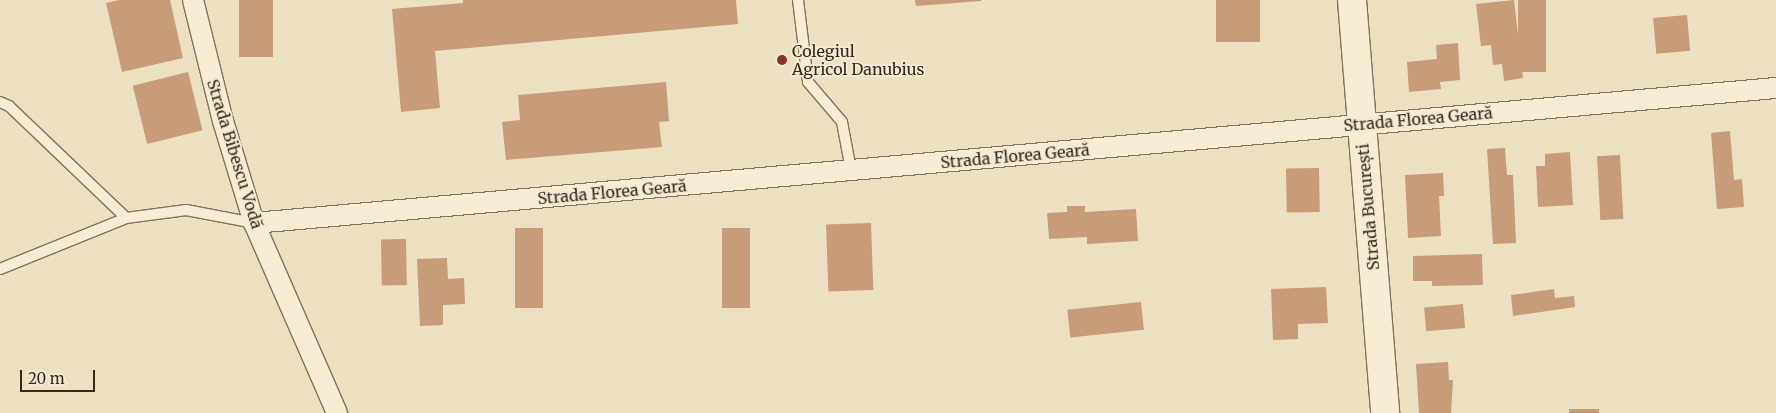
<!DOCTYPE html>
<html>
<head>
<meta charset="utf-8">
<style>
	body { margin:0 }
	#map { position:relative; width:1776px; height:413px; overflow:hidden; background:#ecdfc2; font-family:Merriweather,serif }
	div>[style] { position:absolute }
	.building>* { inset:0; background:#c89b79; transform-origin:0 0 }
	.roads { filter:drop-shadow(1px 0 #85715a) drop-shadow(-1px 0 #85715a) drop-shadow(0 1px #85715a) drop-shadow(0 -1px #85715a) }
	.lane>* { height:10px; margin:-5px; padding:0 5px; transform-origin:5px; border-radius:5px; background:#f7edd5 }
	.street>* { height:20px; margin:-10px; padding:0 10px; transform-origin:10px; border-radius:10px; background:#f7edd5 }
	.secondary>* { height:28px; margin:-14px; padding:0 14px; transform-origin:14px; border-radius:14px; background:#f7edd5 }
	.dots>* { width:14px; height:14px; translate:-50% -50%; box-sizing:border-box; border:2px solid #f3ead1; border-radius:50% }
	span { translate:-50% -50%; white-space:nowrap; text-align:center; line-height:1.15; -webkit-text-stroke:4px #f3ead1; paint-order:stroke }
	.poi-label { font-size:16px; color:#35291e }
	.left { translate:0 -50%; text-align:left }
	.street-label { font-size:16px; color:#35291e }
	.scale { position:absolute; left:20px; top:370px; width:75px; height:22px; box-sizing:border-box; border:2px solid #35291e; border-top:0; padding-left:6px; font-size:15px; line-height:18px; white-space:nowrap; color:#35291e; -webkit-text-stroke:4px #f3ead1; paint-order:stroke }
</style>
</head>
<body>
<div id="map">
	<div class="building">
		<i style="clip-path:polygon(119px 0,170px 0,183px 58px,122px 72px,106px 3px)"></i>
		<i style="left:239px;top:0;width:34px;height:57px"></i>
		<i style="clip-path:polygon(463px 0,736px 0,738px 24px,435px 51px,440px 108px,401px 112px,392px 9px,463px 3px)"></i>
		<i style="clip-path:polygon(915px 0,981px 0,981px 1px,916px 6px)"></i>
		<i style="left:1216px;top:0;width:44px;height:42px"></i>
		<i style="clip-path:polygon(1514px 0,1523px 78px,1504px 81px,1502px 64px,1493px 65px,1491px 45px,1481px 46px,1476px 4px)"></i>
		<i style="left:1518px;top:0;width:28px;height:72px"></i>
		<i style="left:1687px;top:15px;width:36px;height:34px;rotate:85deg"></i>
		<i style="clip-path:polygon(1458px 43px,1460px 80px,1440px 82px,1441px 89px,1409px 92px,1407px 62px,1437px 59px,1436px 45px)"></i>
		<i style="left:188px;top:72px;width:60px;height:57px;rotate:76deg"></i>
		<i style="clip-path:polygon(666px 82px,669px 121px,659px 122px,662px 147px,506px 160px,502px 122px,520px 120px,518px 95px)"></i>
		<i style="clip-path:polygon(1730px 131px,1734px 180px,1742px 179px,1744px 207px,1717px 209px,1711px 133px)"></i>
		<i style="clip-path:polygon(1505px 148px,1507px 175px,1513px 175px,1516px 243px,1493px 244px,1487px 149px)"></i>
		<i style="clip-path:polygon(1570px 152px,1573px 205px,1538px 207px,1536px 166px,1545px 166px,1545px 154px)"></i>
		<i style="left:1620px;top:155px;width:64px;height:23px;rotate:87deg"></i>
		<i style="left:1319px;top:168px;width:44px;height:33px;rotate:89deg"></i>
		<i style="clip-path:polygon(1443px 173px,1444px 196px,1439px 196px,1441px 236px,1408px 238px,1405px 175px)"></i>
		<i style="clip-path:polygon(1067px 206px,1085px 206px,1085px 212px,1136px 209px,1138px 241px,1087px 244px,1087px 237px,1049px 239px,1047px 213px,1067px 212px)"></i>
		<i style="left:871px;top:223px;width:67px;height:45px;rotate:88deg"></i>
		<i style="left:515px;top:228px;width:28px;height:80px"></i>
		<i style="left:722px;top:228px;width:28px;height:80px"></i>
		<i style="left:406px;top:239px;width:46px;height:25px;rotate:89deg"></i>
		<i style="clip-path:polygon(1482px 254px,1483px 285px,1432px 286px,1432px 281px,1413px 281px,1413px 256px)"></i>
		<i style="clip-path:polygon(447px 258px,448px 279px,464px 278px,465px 304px,443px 305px,443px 325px,420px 326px,417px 259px)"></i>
		<i style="clip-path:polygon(1326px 287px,1328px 323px,1298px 324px,1298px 339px,1273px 340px,1271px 289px)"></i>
		<i style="clip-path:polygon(1554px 289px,1555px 298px,1574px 296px,1575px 307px,1513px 316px,1511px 295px)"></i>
		<i style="left:1141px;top:302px;width:28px;height:74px;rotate:84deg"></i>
		<i style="left:1463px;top:304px;width:24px;height:39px;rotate:85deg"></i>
		<i style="clip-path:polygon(1448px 362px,1449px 380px,1453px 380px,1451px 413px,1419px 413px,1416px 364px)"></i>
		<i style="left:1569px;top:409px;width:30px;height:4px"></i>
	</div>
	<div class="roads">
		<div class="lane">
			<i style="left:798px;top:0;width:83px;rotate:83deg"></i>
			<i style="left:808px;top:82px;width:52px;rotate:49.6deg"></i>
			<i style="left:842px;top:122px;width:49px;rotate:79.4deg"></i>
			<i style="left:0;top:102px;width:10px;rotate:24deg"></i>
			<i style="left:9px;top:106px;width:162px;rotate:43.7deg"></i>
			<i style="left:0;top:269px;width:136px;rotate:-22deg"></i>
			<i style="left:126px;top:218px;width:61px;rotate:-7.6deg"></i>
			<i style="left:186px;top:210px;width:69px;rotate:10.8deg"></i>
		</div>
		<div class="street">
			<i style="left:193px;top:0;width:125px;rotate:76.1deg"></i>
			<i style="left:223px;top:121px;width:107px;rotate:73.1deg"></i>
			<i style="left:254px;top:223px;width:207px;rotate:66.4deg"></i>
			<i style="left:254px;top:223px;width:1528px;rotate:-5.07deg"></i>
		</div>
		<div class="secondary">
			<i style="left:1352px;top:0;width:414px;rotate:85.4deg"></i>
		</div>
	</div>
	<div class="dots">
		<i style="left:782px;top:60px;background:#912d2d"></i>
	</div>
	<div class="poi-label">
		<span class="left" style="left:792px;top:60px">Colegiul<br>Agricol Danubius</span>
	</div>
	<div class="street-label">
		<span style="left:1418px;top:119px;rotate:-5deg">Strada Florea Geară</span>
		<span style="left:235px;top:154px;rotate:73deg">Strada Bibescu Vodă</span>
		<span style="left:1015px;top:156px;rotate:-5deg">Strada Florea Geară</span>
		<span style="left:612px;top:192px;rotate:-5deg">Strada Florea Geară</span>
		<span style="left:1368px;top:207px;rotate:-95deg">Strada București</span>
	</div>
	<div class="scale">20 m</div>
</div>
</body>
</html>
